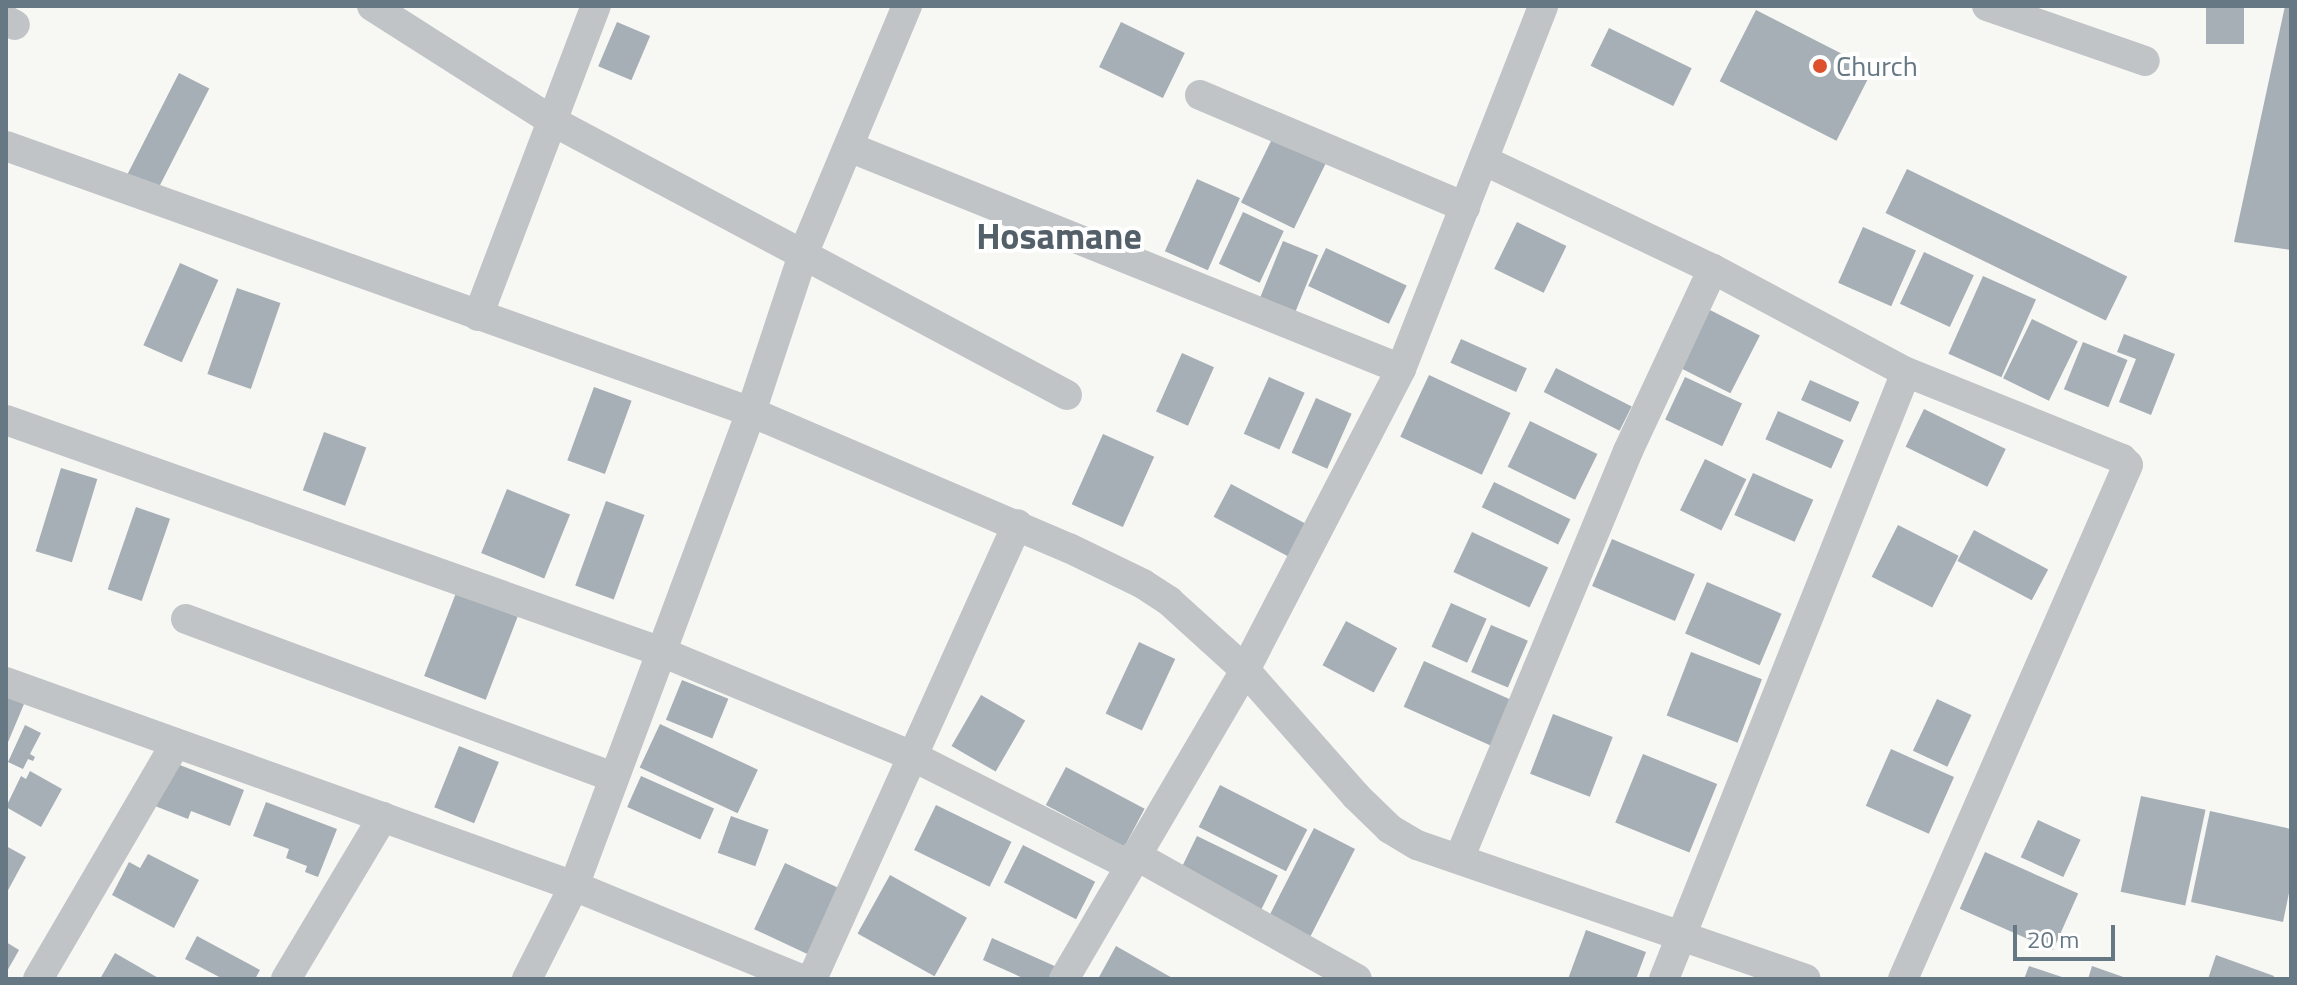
<!DOCTYPE html>
<html>
<head>
<meta charset="utf-8">
<style>
	body { margin:0 }
	#map { position:relative; width:2297px; height:985px; overflow:hidden; background:#f7f7f4; font-family:"Titillium Web",sans-serif }
	div>[style] { position:absolute }
	.building>* { inset:0; background:#a6afb5; transform-origin:0 0 }
	.street>* { height:30px; margin:-15px; padding:0 15px; transform-origin:15px; border-radius:15px; background:#c0c4c7 }
	.dots>* { width:22px; height:22px; translate:-50% -50%; box-sizing:border-box; border:4px solid #fff; border-radius:50% }
	span { translate:-50% -50%; white-space:nowrap; text-align:center; line-height:1.15; -webkit-text-stroke:8px #fff; paint-order:stroke }
	.poi-label { font-size:28px; color:#667884 }
	.left { translate:0 -50%; text-align:left }
	.district-label { font-size:36px; color:#546069; font-weight:700 }
	.frame { position:absolute; inset:0; border:8px solid #667884; pointer-events:none }
	.scale { position:absolute; left:2013px; top:925px; width:102px; height:36px; box-sizing:border-box; border:4px solid #667884; border-top:0; padding-left:10px; font-size:24px; line-height:28px; white-space:nowrap; color:#667884; -webkit-text-stroke:6px #fff; paint-order:stroke }
</style>
</head>
<body>
<div id="map">
	<div class="building">
		<i style="left:2206px;top:6px;width:38px;height:38px"></i>
		<i style="clip-path:polygon(2285px 6px,2291px 6px,2291px 250px,2234px 242px)"></i>
		<i style="left:1756px;top:10px;width:131px;height:80px;rotate:27deg"></i>
		<i style="left:617px;top:22px;width:36px;height:48px;rotate:23deg"></i>
		<i style="left:1121px;top:22px;width:71px;height:50px;rotate:26deg"></i>
		<i style="left:1609px;top:28px;width:92px;height:42px;rotate:26deg"></i>
		<i style="left:179px;top:73px;width:34px;height:118px;rotate:27deg"></i>
		<i style="left:1273px;top:137px;width:59px;height:73px;rotate:26deg"></i>
		<i style="left:1907px;top:169px;width:245px;height:49px;rotate:26deg"></i>
		<i style="left:1197px;top:179px;width:47px;height:79px;rotate:24deg"></i>
		<i style="left:1243px;top:212px;width:45px;height:57px;rotate:25deg"></i>
		<i style="left:1517px;top:222px;width:55px;height:52px;rotate:26deg"></i>
		<i style="left:1863px;top:227px;width:58px;height:61px;rotate:24deg"></i>
		<i style="left:1283px;top:241px;width:38px;height:62px;rotate:22deg"></i>
		<i style="left:1326px;top:248px;width:89px;height:42px;rotate:25deg"></i>
		<i style="left:1924px;top:252px;width:55px;height:57px;rotate:25deg"></i>
		<i style="left:180px;top:263px;width:42px;height:90px;rotate:24deg"></i>
		<i style="left:1983px;top:276px;width:58px;height:85px;rotate:24deg"></i>
		<i style="left:237px;top:288px;width:46px;height:91px;rotate:19deg"></i>
		<i style="left:1710px;top:310px;width:56px;height:65px;rotate:27deg"></i>
		<i style="left:2032px;top:319px;width:51px;height:66px;rotate:26deg"></i>
		<i style="clip-path:polygon(2124px 334px,2175px 354px,2151px 415px,2119px 402px,2136px 359px,2117px 352px)"></i>
		<i style="left:1461px;top:339px;width:72px;height:26px;rotate:24deg"></i>
		<i style="left:2083px;top:342px;width:48px;height:51px;rotate:22deg"></i>
		<i style="left:1182px;top:353px;width:35px;height:64px;rotate:24deg"></i>
		<i style="left:1556px;top:368px;width:85px;height:27px;rotate:27deg"></i>
		<i style="left:1429px;top:375px;width:90px;height:68px;rotate:25deg"></i>
		<i style="left:1269px;top:377px;width:39px;height:62px;rotate:24deg"></i>
		<i style="left:1685px;top:377px;width:63px;height:47px;rotate:25deg"></i>
		<i style="left:1810px;top:380px;width:54px;height:22px;rotate:24deg"></i>
		<i style="left:594px;top:387px;width:40px;height:78px;rotate:20deg"></i>
		<i style="left:1316px;top:398px;width:39px;height:60px;rotate:24deg"></i>
		<i style="left:1924px;top:409px;width:91px;height:42px;rotate:26deg"></i>
		<i style="left:1778px;top:411px;width:72px;height:31px;rotate:24deg"></i>
		<i style="left:1530px;top:421px;width:75px;height:51px;rotate:26deg"></i>
		<i style="left:324px;top:432px;width:45px;height:62px;rotate:20deg"></i>
		<i style="left:1103px;top:434px;width:56px;height:77px;rotate:24deg"></i>
		<i style="left:1705px;top:459px;width:46px;height:57px;rotate:26deg"></i>
		<i style="left:61px;top:468px;width:38px;height:87px;rotate:17deg"></i>
		<i style="left:1753px;top:473px;width:66px;height:46px;rotate:24deg"></i>
		<i style="left:1494px;top:482px;width:85px;height:28px;rotate:26deg"></i>
		<i style="left:1231px;top:484px;width:91px;height:37px;rotate:28deg"></i>
		<i style="left:507px;top:489px;width:68px;height:69px;rotate:22deg"></i>
		<i style="left:606px;top:501px;width:41px;height:90px;rotate:20deg"></i>
		<i style="left:136px;top:507px;width:36px;height:87px;rotate:19deg"></i>
		<i style="left:1898px;top:525px;width:68px;height:58px;rotate:27deg"></i>
		<i style="left:1974px;top:530px;width:84px;height:35px;rotate:28deg"></i>
		<i style="left:1472px;top:532px;width:84px;height:44px;rotate:25deg"></i>
		<i style="left:1612px;top:539px;width:90px;height:51px;rotate:23deg"></i>
		<i style="left:1707px;top:582px;width:81px;height:56px;rotate:23deg"></i>
		<i style="left:456px;top:593px;width:66px;height:89px;rotate:21deg"></i>
		<i style="left:1451px;top:603px;width:39px;height:48px;rotate:24deg"></i>
		<i style="left:1346px;top:621px;width:58px;height:50px;rotate:28deg"></i>
		<i style="left:1491px;top:625px;width:40px;height:51px;rotate:23deg"></i>
		<i style="left:1139px;top:642px;width:40px;height:79px;rotate:25deg"></i>
		<i style="left:1691px;top:652px;width:76px;height:68px;rotate:21deg"></i>
		<i style="left:1424px;top:661px;width:97px;height:50px;rotate:24deg"></i>
		<i style="left:682px;top:680px;width:50px;height:43px;rotate:22deg"></i>
		<i style="left:981px;top:695px;width:51px;height:59px;rotate:30deg"></i>
		<i style="clip-path:polygon(6px 696px,24px 704px,6px 747px)"></i>
		<i style="left:1937px;top:699px;width:38px;height:57px;rotate:25deg"></i>
		<i style="left:1553px;top:714px;width:64px;height:64px;rotate:21deg"></i>
		<i style="left:660px;top:724px;width:108px;height:48px;rotate:25deg"></i>
		<i style="clip-path:polygon(25px 725px,41px 733px,30px 754px,35px 757px,33px 761px,28px 759px,23px 769px,8px 762px)"></i>
		<i style="left:459px;top:746px;width:43px;height:66px;rotate:22deg"></i>
		<i style="left:1891px;top:749px;width:69px;height:62px;rotate:24deg"></i>
		<i style="left:1643px;top:754px;width:80px;height:74px;rotate:22deg"></i>
		<i style="clip-path:polygon(167px 760px,244px 790px,230px 826px,191px 811px,188px 819px,150px 804px)"></i>
		<i style="left:1066px;top:767px;width:89px;height:43px;rotate:28deg"></i>
		<i style="clip-path:polygon(30px 771px,62px 789px,41px 827px,6px 807px,21px 776px,26px 779px)"></i>
		<i style="left:641px;top:776px;width:80px;height:34px;rotate:24deg"></i>
		<i style="left:1220px;top:785px;width:98px;height:47px;rotate:27deg"></i>
		<i style="left:2141px;top:796px;width:66px;height:98px;rotate:12deg"></i>
		<i style="clip-path:polygon(266px 802px,337px 829px,318px 877px,305px 872px,307px 866px,286px 858px,289px 849px,253px 836px)"></i>
		<i style="left:936px;top:805px;width:84px;height:50px;rotate:26deg"></i>
		<i style="clip-path:polygon(2210px 811px,2291px 829px,2291px 883px,2283px 922px,2191px 902px)"></i>
		<i style="left:731px;top:816px;width:40px;height:39px;rotate:20deg"></i>
		<i style="left:2038px;top:820px;width:47px;height:41px;rotate:25deg"></i>
		<i style="left:1314px;top:828px;width:46px;height:104px;rotate:27deg"></i>
		<i style="left:1197px;top:836px;width:90px;height:42px;rotate:26deg"></i>
		<i style="left:1023px;top:845px;width:81px;height:42px;rotate:27deg"></i>
		<i style="clip-path:polygon(6px 846px,26px 857px,6px 894px)"></i>
		<i style="left:1985px;top:852px;width:102px;height:62px;rotate:24deg"></i>
		<i style="clip-path:polygon(148px 854px,199px 880px,174px 928px,112px 895px,129px 862px,140px 868px)"></i>
		<i style="left:785px;top:863px;width:61px;height:73px;rotate:25deg"></i>
		<i style="left:890px;top:875px;width:88px;height:67px;rotate:29deg"></i>
		<i style="clip-path:polygon(1586px 930px,1646px 952px,1636px 979px,1568px 979px)"></i>
		<i style="clip-path:polygon(197px 936px,260px 970px,255px 979px,223px 979px,185px 959px)"></i>
		<i style="clip-path:polygon(992px 938px,1059px 968px,1055px 979px,1025px 979px,983px 960px)"></i>
		<i style="clip-path:polygon(6px 942px,19px 950px,6px 973px)"></i>
		<i style="clip-path:polygon(1116px 946px,1174px 979px,1098px 979px)"></i>
		<i style="clip-path:polygon(115px 953px,160px 979px,100px 979px)"></i>
		<i style="clip-path:polygon(2216px 955px,2274px 976px,2273px 979px,2208px 979px)"></i>
		<i style="clip-path:polygon(2029px 966px,2065px 978px,2065px 979px,2024px 979px)"></i>
		<i style="clip-path:polygon(2092px 966px,2129px 979px,2088px 979px)"></i>
	</div>
	<div class="street">
		<i style="left:372px;top:6px;width:216px;rotate:32.5deg"></i>
		<i style="left:554px;top:122px;width:581px;rotate:28.02deg"></i>
		<i style="left:1987px;top:6px;width:167px;rotate:19.2deg"></i>
		<i style="left:6px;top:20px;width:10px;rotate:29deg"></i>
		<i style="left:1200px;top:95px;width:288px;rotate:22.9deg"></i>
		<i style="left:6px;top:146px;width:791px;rotate:19.65deg"></i>
		<i style="left:751px;top:412px;width:346px;rotate:23.2deg"></i>
		<i style="left:1069px;top:548px;width:82px;rotate:25.9deg"></i>
		<i style="left:1143px;top:584px;width:31px;rotate:33deg"></i>
		<i style="left:1169px;top:601px;width:103px;rotate:42.2deg"></i>
		<i style="left:1245px;top:670px;width:168px;rotate:48.6deg"></i>
		<i style="left:1356px;top:796px;width:47px;rotate:44.1deg"></i>
		<i style="left:1390px;top:829px;width:31px;rotate:31deg"></i>
		<i style="left:1417px;top:845px;width:411px;rotate:19deg"></i>
		<i style="left:849px;top:147px;width:595px;rotate:21.91deg"></i>
		<i style="left:1483px;top:160px;width:255px;rotate:25.4deg"></i>
		<i style="left:1713px;top:269px;width:219px;rotate:28.1deg"></i>
		<i style="left:1906px;top:372px;width:233px;rotate:21.9deg"></i>
		<i style="left:2122px;top:459px;width:8px;rotate:45deg"></i>
		<i style="left:2128px;top:465px;width:561px;rotate:113.64deg"></i>
		<i style="left:478px;top:316px;width:332px;rotate:-69.2deg"></i>
		<i style="left:6px;top:420px;width:693px;rotate:19.48deg"></i>
		<i style="left:659px;top:651px;width:274px;rotate:22.5deg"></i>
		<i style="left:912px;top:756px;width:243px;rotate:26.7deg"></i>
		<i style="left:186px;top:619px;width:455px;rotate:20.3deg"></i>
		<i style="left:6px;top:682px;width:604px;rotate:19.76deg"></i>
		<i style="left:574px;top:886px;width:245px;rotate:22.3deg"></i>
		<i style="left:1135px;top:855px;width:254px;rotate:29.2deg"></i>
		<i style="left:1459px;top:859px;width:442px;rotate:-67.5deg"></i>
		<i style="left:1628px;top:451px;width:201px;rotate:-65deg"></i>
		<i style="left:38px;top:979px;width:273px;rotate:-59.7deg"></i>
		<i style="left:286px;top:979px;width:189px;rotate:-59.1deg"></i>
		<i style="left:527px;top:979px;width:104px;rotate:-63.2deg"></i>
		<i style="left:574px;top:886px;width:506px;rotate:-69.52deg"></i>
		<i style="left:751px;top:412px;width:169px;rotate:-71.7deg"></i>
		<i style="left:804px;top:252px;width:267px;rotate:-67.3deg"></i>
		<i style="left:812px;top:979px;width:499px;rotate:-65.7deg"></i>
		<i style="left:1064px;top:979px;width:358px;rotate:-59.6deg"></i>
		<i style="left:1245px;top:670px;width:339px;rotate:-62.6deg"></i>
		<i style="left:1401px;top:369px;width:390px;rotate:-68.6deg"></i>
		<i style="left:1664px;top:979px;width:653px;rotate:-68.26deg"></i>
	</div>
	<div class="dots">
		<i style="left:1820px;top:66px;background:#de502c"></i>
	</div>
	<div class="poi-label">
		<span class="left" style="left:1836px;top:66px">Church</span>
	</div>
	<div class="district-label">
		<span style="left:1059px;top:236px">Hosamane</span>
	</div>
	<div class="frame"></div>
	<div class="scale">20 m</div>
</div>
</body>
</html>
